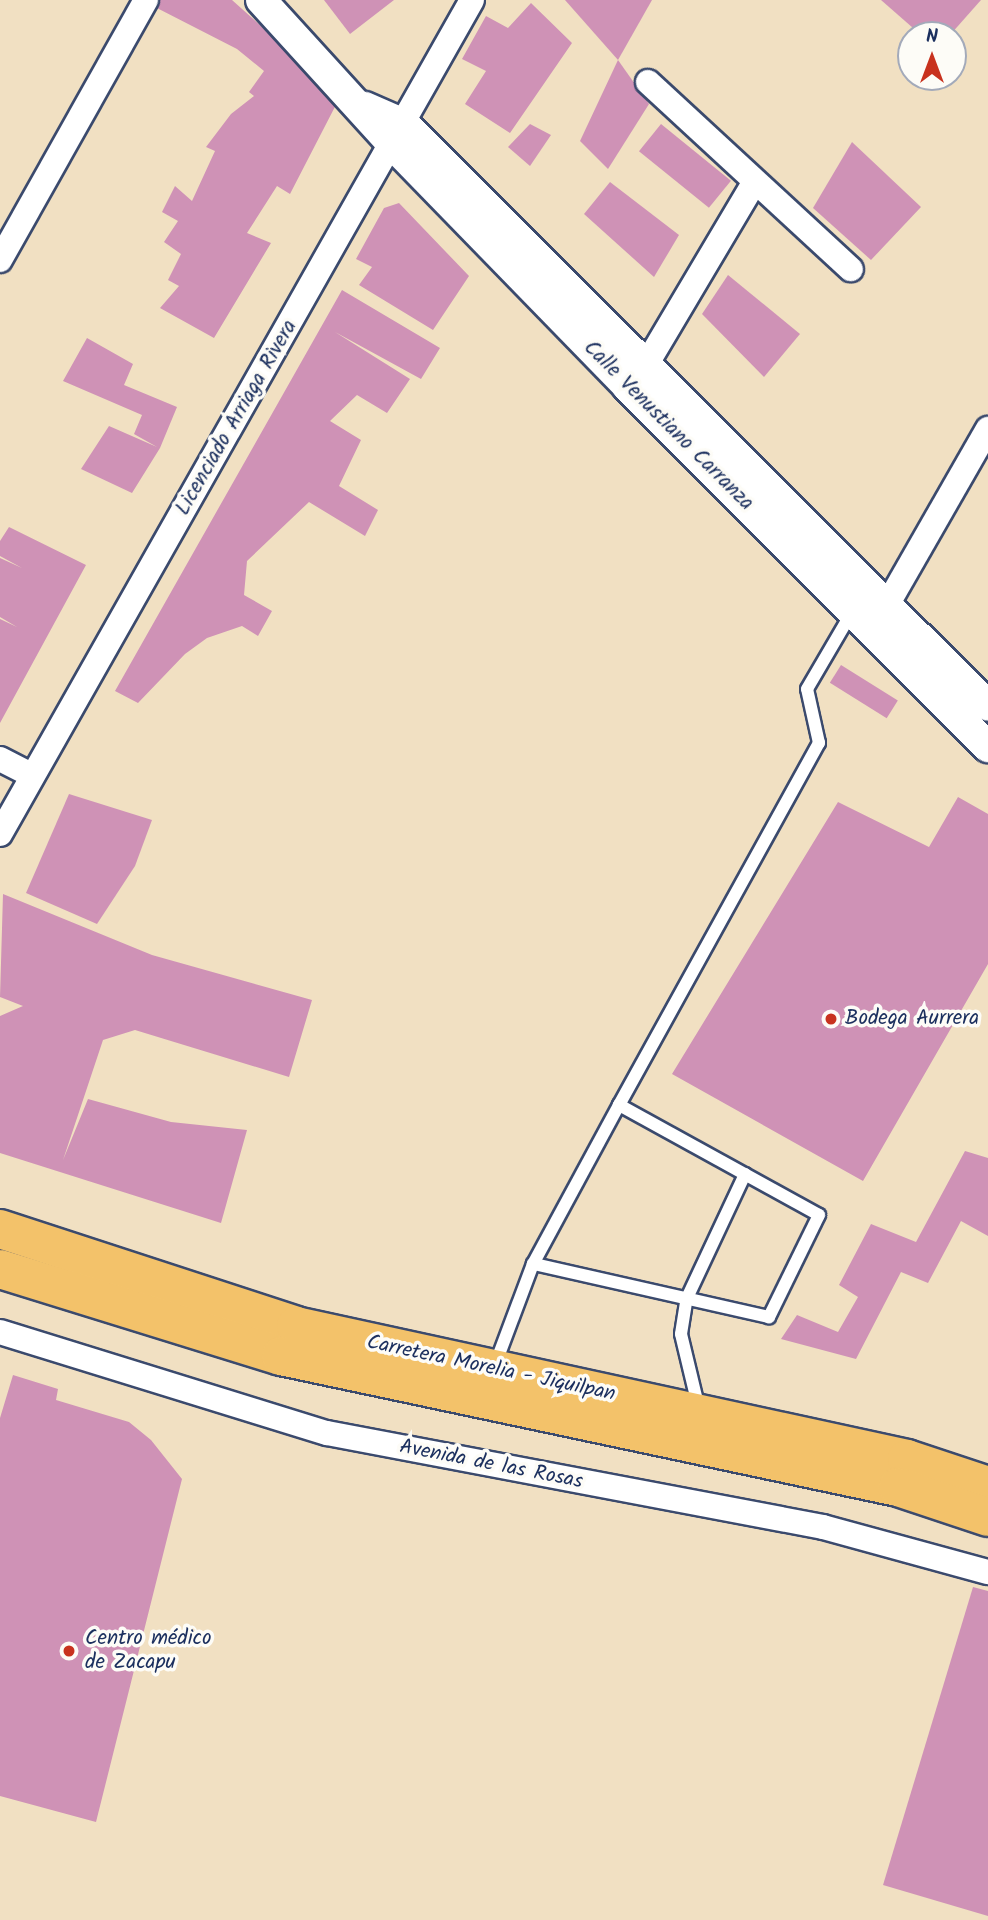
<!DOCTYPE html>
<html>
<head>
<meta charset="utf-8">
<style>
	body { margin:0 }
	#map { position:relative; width:988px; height:1920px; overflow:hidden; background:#f1e0c2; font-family:Kalam,sans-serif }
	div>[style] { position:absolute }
	.building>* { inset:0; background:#cf92b6; transform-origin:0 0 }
	.roads { filter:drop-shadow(2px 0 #3b4a6d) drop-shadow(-2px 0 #3b4a6d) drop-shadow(0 2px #3b4a6d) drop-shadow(0 -2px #3b4a6d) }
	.service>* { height:12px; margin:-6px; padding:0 6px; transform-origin:6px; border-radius:6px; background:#fff }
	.minor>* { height:24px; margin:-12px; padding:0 12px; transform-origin:12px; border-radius:12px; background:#fff }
	.tertiary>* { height:30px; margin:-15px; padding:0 15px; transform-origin:15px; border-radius:15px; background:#fff }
	.primary>* { height:38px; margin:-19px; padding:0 19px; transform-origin:19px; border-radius:19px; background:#f3c26a }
	.dots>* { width:19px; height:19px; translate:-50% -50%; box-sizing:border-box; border:4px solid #fdfcf7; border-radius:50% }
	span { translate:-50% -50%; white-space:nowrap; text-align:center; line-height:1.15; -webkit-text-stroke:7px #fdfcf7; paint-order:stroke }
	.street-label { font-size:21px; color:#1b2f5e }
	.poi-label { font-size:21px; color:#1b2f5e }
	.left { translate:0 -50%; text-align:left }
	.north { position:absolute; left:897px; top:21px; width:70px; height:70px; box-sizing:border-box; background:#fdfcf7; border:2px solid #a3aaba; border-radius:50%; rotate:0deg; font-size:19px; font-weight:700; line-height:28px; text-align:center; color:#1b2f5e }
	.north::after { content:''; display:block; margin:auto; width:24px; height:32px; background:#c8321e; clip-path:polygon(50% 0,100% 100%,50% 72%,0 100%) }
</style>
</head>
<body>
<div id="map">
	<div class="building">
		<i style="clip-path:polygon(157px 0,232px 0,340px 97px,290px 194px,277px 186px,247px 233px,271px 243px,214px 338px,160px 308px,179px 286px,168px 280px,181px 254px,164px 242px,178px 221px,162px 212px,175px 186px,192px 201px,215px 151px,206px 147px,231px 114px,254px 96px,249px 92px,264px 71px,237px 49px,153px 6px)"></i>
		<i style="clip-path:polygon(324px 0,394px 0,350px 34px)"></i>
		<i style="clip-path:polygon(565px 0,652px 0,618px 60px)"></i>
		<i style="clip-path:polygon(881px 0,981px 0,950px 35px,921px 35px)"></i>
		<i style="clip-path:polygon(531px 3px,572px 43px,510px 133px,465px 104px,486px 71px,462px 59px,486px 16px,508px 28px)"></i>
		<i style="clip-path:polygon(618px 60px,649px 104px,608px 169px,580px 141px)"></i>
		<i style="clip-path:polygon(530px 124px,551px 135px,530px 166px,508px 147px)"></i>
		<i style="left:661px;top:124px;width:90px;height:35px;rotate:39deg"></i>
		<i style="clip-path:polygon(852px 142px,921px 207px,871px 260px,813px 208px)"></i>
		<i style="clip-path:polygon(610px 182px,679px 235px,654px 277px,584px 214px)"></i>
		<i style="clip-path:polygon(399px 203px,469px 276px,433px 330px,359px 285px,372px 267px,356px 259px,384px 208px)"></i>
		<i style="clip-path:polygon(728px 275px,800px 334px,764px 377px,702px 314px)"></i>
		<i style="clip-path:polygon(342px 290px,440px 348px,421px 379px,335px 332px,410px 379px,387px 413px,357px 395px,330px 421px,361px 440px,339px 486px,378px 510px,365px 536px,309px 502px,247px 561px,244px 595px,272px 611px,258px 636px,242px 626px,207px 638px,185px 654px,138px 703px,115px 691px)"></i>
		<i style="clip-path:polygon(87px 338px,133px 364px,124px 385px,177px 407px,160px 448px,132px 493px,81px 469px,109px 426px,157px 447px,134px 434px,142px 415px,63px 381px)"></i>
		<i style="clip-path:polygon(9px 527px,86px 565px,0 723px,0 619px,17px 627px,0 617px,0 558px,22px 568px,0 556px,0 541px)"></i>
		<i style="left:841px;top:665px;width:67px;height:21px;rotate:32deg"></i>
		<i style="clip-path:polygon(69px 794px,152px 820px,135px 866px,97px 924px,26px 893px)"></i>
		<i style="clip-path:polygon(958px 797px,988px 814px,988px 964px,863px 1181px,672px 1074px,838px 802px,929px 847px)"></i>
		<i style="clip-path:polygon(3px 894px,152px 955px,312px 1000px,289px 1077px,135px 1030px,103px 1040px,63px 1160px,88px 1099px,171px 1122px,247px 1130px,221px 1223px,0 1153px,0 1016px,23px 1006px,0 997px)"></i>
		<i style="clip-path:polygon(965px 1151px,988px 1158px,988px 1236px,961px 1221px,928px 1283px,901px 1272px,856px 1359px,781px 1339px,797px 1315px,838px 1332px,858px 1297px,839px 1285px,871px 1224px,916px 1242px)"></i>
		<i style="clip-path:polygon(13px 1375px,58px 1389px,56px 1400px,129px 1422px,151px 1440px,182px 1479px,96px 1822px,0 1796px,0 1418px)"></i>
		<i style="clip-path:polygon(973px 1587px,988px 1591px,988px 1916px,883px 1885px)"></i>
	</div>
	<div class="roads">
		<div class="service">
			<i style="left:619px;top:1105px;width:228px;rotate:28.8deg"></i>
			<i style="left:819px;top:1215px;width:114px;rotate:116.1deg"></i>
			<i style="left:769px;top:1317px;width:242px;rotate:-167.3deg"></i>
			<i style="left:533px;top:1264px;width:181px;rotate:-61.6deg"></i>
			<i style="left:619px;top:1105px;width:414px;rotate:-61.1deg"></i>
			<i style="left:819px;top:743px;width:55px;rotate:-102.5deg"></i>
			<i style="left:807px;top:689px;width:89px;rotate:-59.7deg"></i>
			<i style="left:495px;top:1365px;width:108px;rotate:-69.4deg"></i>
			<i style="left:699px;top:1409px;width:77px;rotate:-103.5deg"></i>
			<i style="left:681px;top:1334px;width:36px;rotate:-81deg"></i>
			<i style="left:687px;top:1298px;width:137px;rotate:-64.9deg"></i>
		</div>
		<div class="minor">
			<i style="left:648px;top:82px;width:276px;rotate:42.7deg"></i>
			<i style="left:0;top:260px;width:298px;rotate:-60.7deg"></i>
			<i style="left:633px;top:379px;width:19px;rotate:-47deg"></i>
			<i style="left:646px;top:365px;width:212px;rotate:-59.3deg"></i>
			<i style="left:871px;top:608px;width:16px;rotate:-11deg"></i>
			<i style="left:887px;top:605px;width:203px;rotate:-60.2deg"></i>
			<i style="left:0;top:759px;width:36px;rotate:27deg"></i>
			<i style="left:0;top:834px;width:958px;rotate:-60.49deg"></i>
			<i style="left:0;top:1332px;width:342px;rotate:17.2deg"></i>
			<i style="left:327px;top:1433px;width:505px;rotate:10.73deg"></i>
			<i style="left:823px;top:1527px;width:171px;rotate:15.3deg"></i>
		</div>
		<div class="tertiary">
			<i style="left:261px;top:0;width:196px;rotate:47.7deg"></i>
			<i style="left:393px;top:145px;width:336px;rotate:45.8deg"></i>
			<i style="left:627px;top:386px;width:511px;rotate:45deg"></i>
			<i style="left:365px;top:107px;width:43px;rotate:23.6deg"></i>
			<i style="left:404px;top:124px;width:824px;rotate:44.9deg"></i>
		</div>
		<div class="primary">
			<i style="left:0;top:1229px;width:311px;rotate:18.1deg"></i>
			<i style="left:296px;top:1326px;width:625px;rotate:12.28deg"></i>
			<i style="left:907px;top:1459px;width:85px;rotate:18.4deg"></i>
			<i style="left:0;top:1269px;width:294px;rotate:17.2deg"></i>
			<i style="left:281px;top:1356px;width:631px;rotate:11.99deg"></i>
			<i style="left:898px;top:1487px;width:95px;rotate:18.4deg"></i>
		</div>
	</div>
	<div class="dots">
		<i style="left:831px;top:1019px;background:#c8321e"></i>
		<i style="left:69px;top:1651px;background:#c8321e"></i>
	</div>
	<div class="street-label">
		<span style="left:237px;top:418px;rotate:-60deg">Licenciado Arriaga Rivera</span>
		<span style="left:668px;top:426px;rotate:45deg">Calle Venustiano Carranza</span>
		<span style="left:491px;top:1369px;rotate:12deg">Carretera Morelia - Jiquilpan</span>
		<span style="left:491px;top:1465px;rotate:11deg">Avenida de las Rosas</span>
	</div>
	<div class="poi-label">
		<span class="left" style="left:845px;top:1019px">Bodega Aurrera</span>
		<span class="left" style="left:85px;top:1651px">Centro médico<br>de Zacapu</span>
	</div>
	<div class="north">N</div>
</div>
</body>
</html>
